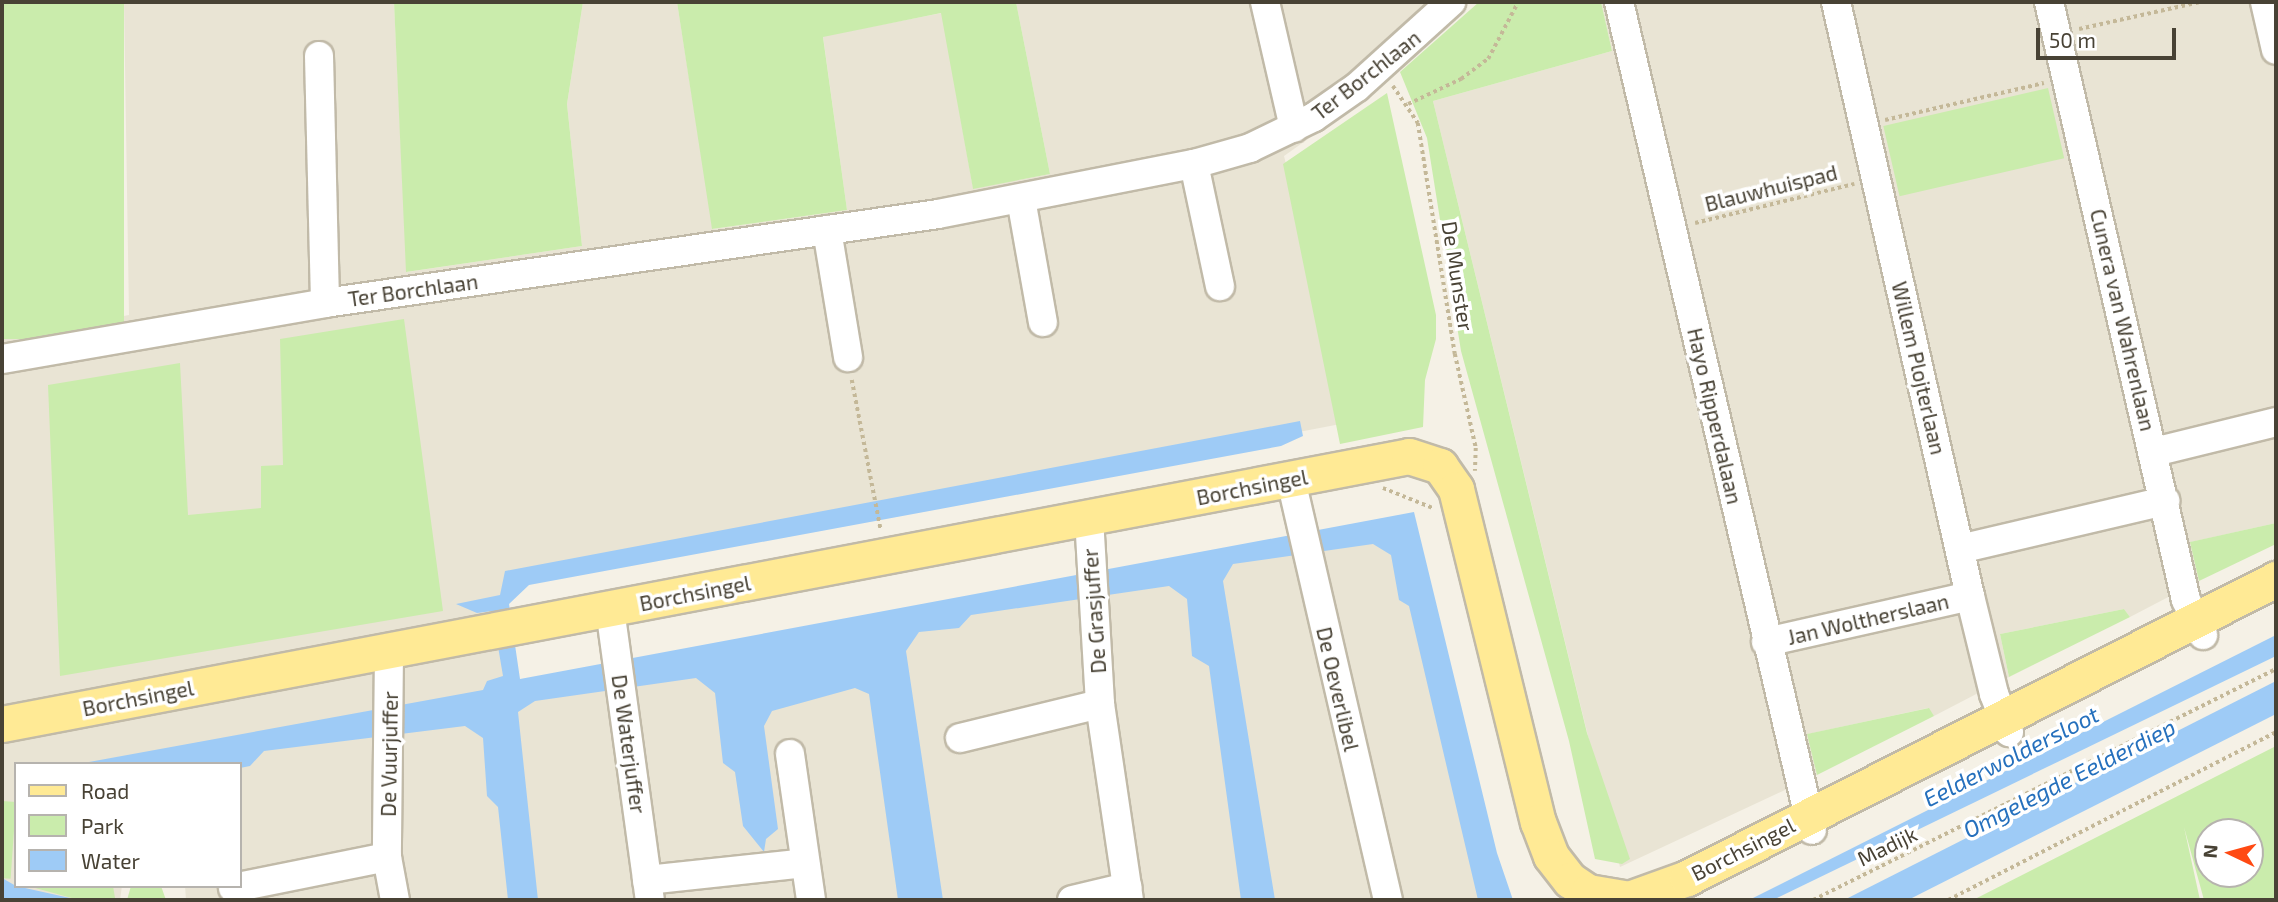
<!DOCTYPE html>
<html>
<head>
<meta charset="utf-8">
<style>
	body { margin:0 }
	#map { position:relative; width:2278px; height:902px; overflow:hidden; background:#f5f1e6; font-family:"Exo 2",sans-serif }
	div>[style] { position:absolute }
	.residential>* { inset:0; background:#e9e4d4 }
	.green>* { inset:0; background:#caecac; transform-origin:0 0 }
	.water>* { inset:0; background:#9ecbf6 }
	.path>* { height:3.5px; margin-top:-1.75px; transform-origin:0; background:repeating-linear-gradient(90deg,#c4b898 0 3.5px,transparent 0 7px) }
	.roads { filter:drop-shadow(2px 0 #c1baa8) drop-shadow(-2px 0 #c1baa8) drop-shadow(0 2px #c1baa8) drop-shadow(0 -2px #c1baa8) }
	.minor>* { height:28px; margin:-14px; padding:0 14px; transform-origin:14px; border-radius:14px; background:#fff }
	.major>* { height:35px; margin:-17.5px; padding:0 17.5px; transform-origin:17.5px; border-radius:17.5px; background:#ffea95 }
	span { translate:-50% -50%; white-space:nowrap; text-align:center; line-height:1.15; -webkit-text-stroke:7px #fff; paint-order:stroke }
	.street-label { font-size:21px; color:#484235 }
	.water-label { font-size:23px; color:#2570bd; font-style:italic }
	.frame { position:absolute; inset:0; border:4px solid #484235; pointer-events:none }
	.legend { position:absolute; left:14px; top:762px; width:228px; height:126px; box-sizing:border-box; background:#fff; border:2px solid #b6b3ae; margin:0; padding:9px 12px; list-style:none; font-size:21px; color:#484235 }
	.legend li { display:flex; align-items:center; gap:14px; height:35px }
	.legend b { width:35px; border:2px solid #b6b3ae }
	.north { position:absolute; left:2194px; top:818px; width:70px; height:70px; box-sizing:border-box; background:#fff; border:2px solid #b6b3ae; border-radius:50%; rotate:275deg; font-size:19px; font-weight:700; line-height:28px; text-align:center; color:#484235 }
	.north::after { content:''; display:block; margin:auto; width:24px; height:32px; background:#ff4a13; clip-path:polygon(50% 0,100% 100%,50% 72%,0 100%) }
	.scale { position:absolute; left:2036px; top:28px; width:140px; height:32px; box-sizing:border-box; border:4px solid #484235; border-top:0; padding-left:9px; font-size:21px; line-height:24px; white-space:nowrap; color:#484235; -webkit-text-stroke:5px #fff; paint-order:stroke }
</style>
</head>
<body>
<div id="map">
	<div class="residential">
		<i style="clip-path:polygon(124px 2px,394px 2px,407px 272px,582px 246px,567px 104px,583px 2px,677px 2px,713px 229px,847px 210px,823px 36px,942px 13px,973px 188px,1050px 174px,1016px 2px,1466px 2px,1363px 100px,1284px 156px,1351px 422px,523px 580px,500px 603px,513px 694px,1402px 523px,1501px 900px,186px 900px,185px 886px,240px 886px,240px 764px,16px 764px,16px 886px,122px 886px,120px 900px,2px 897px,2px 339px,129px 315px)"></i>
		<i style="clip-path:polygon(1601px 2px,2276px 2px,2276px 523px,2191px 542px,2199px 581px,2130px 617px,2124px 609px,2000px 634px,2009px 677px,1934px 716px,1928px 708px,1808px 734px,1817px 775px,1620px 867px,1433px 101px,1612px 51px)"></i>
	</div>
	<div class="green">
		<i style="left:2px;top:2px;width:122px;height:337px"></i>
		<i style="clip-path:polygon(394px 2px,583px 2px,567px 104px,582px 246px,406px 272px)"></i>
		<i style="clip-path:polygon(677px 2px,1016px 2px,1050px 174px,973px 189px,941px 13px,823px 37px,847px 210px,712px 229px)"></i>
		<i style="clip-path:polygon(1479px 2px,1601px 2px,1612px 51px,1433px 101px,1587px 733px,1630px 859px,1622px 864px,1595px 859px,1569px 741px,1461px 351px,1427px 138px,1400px 72px)"></i>
		<i style="left:2048px;top:88px;width:72px;height:169px;rotate:77deg"></i>
		<i style="clip-path:polygon(1387px 93px,1436px 315px,1436px 339px,1425px 380px,1423px 427px,1340px 444px,1283px 164px)"></i>
		<i style="clip-path:polygon(404px 319px,443px 611px,60px 676px,48px 385px,180px 363px,188px 515px,261px 508px,261px 466px,283px 465px,280px 339px)"></i>
		<i style="clip-path:polygon(2276px 523px,2276px 544px,2199px 581px,2190px 542px)"></i>
		<i style="clip-path:polygon(2124px 609px,2130px 617px,2009px 677px,2000px 634px)"></i>
		<i style="clip-path:polygon(1929px 708px,1934px 716px,1817px 775px,1807px 734px)"></i>
		<i style="clip-path:polygon(evenodd,2276px 746px,2276px 900px,2204px 900px,2184px 827px,2200px 900px,1973px 900px,2276px 746px,2208px 832px,2250px 832px,2250px 874px,2208px 874px,2208px 832px)"></i>
		<i style="left:2px;top:801px;width:14px;height:77px;rotate:4deg"></i>
		<i style="clip-path:polygon(28px 886px,113px 886px,115px 898px,79px 900px)"></i>
		<i style="clip-path:polygon(131px 886px,161px 886px,166px 900px,127px 900px)"></i>
	</div>
	<div class="water">
		<i style="clip-path:polygon(1300px 421px,1303px 436px,1281px 446px,529px 585px,509px 604px,520px 679px,1414px 512px,1497px 853px,1513px 900px,1478px 900px,1409px 606px,1399px 600px,1391px 555px,1373px 544px,1233px 564px,1223px 581px,1275px 900px,1241px 900px,1209px 666px,1192px 656px,1187px 599px,1169px 586px,971px 615px,959px 628px,919px 632px,906px 651px,943px 900px,898px 900px,869px 694px,855px 688px,772px 711px,764px 726px,778px 829px,766px 839px,764px 852px,743px 826px,735px 772px,723px 763px,715px 693px,696px 678px,535px 701px,518px 712px,538px 900px,508px 900px,498px 807px,487px 796px,483px 738px,465px 726px,264px 751px,250px 766px,240px 768px,240px 764px,78px 764px,483px 690px,487px 681px,503px 676px,492px 611px,477px 613px,456px 604px,500px 595px,505px 571px)"></i>
		<i style="clip-path:polygon(2276px 635px,2276px 656px,1773px 900px,1749px 900px)"></i>
		<i style="clip-path:polygon(2276px 681px,2276px 714px,1908px 900px,1844px 900px)"></i>
		<i style="clip-path:polygon(2px 878px,16px 886px,79px 900px,2px 900px)"></i>
	</div>
	<div class="path">
		<i style="left:2079px;top:29px;width:124px;rotate:-12.6deg"></i>
		<i style="left:1393px;top:86px;width:45px;rotate:56deg"></i>
		<i style="left:1418px;top:123px;width:234px;rotate:80.9deg"></i>
		<i style="left:1455px;top:354px;width:96px;rotate:77.4deg"></i>
		<i style="left:1476px;top:448px;width:23px;rotate:92deg"></i>
		<i style="left:1408px;top:104px;width:59px;rotate:-25.3deg"></i>
		<i style="left:1461px;top:79px;width:34px;rotate:-37deg"></i>
		<i style="left:1488px;top:59px;width:64px;rotate:-62.2deg"></i>
		<i style="left:1885px;top:120px;width:163px;rotate:-13.1deg"></i>
		<i style="left:1695px;top:223px;width:164px;rotate:-13.8deg"></i>
		<i style="left:852px;top:380px;width:153px;rotate:79.1deg"></i>
		<i style="left:1383px;top:488px;width:54px;rotate:21.8deg"></i>
		<i style="left:1813px;top:900px;width:517px;rotate:-26.52deg"></i>
		<i style="left:1948px;top:900px;width:369px;rotate:-27.1deg"></i>
	</div>
	<div class="roads">
		<div class="minor">
			<i style="left:1265px;top:2px;width:129px;rotate:77deg"></i>
			<i style="left:1619px;top:2px;width:850px;rotate:76.88deg"></i>
			<i style="left:1836px;top:2px;width:609px;rotate:77.29deg"></i>
			<i style="left:1970px;top:596px;width:101px;rotate:76.2deg"></i>
			<i style="left:1994px;top:694px;width:41px;rotate:68.5deg"></i>
			<i style="left:2049px;top:2px;width:613px;rotate:77.1deg"></i>
			<i style="left:2186px;top:600px;width:39px;rotate:64deg"></i>
			<i style="left:2265px;top:2px;width:49px;rotate:77.1deg"></i>
			<i style="left:319px;top:56px;width:247px;rotate:88.6deg"></i>
			<i style="left:1194px;top:164px;width:125px;rotate:78deg"></i>
			<i style="left:1021px;top:199px;width:125px;rotate:79.9deg"></i>
			<i style="left:827px;top:230px;width:129px;rotate:80.6deg"></i>
			<i style="left:2px;top:359px;width:328px;rotate:-9.8deg"></i>
			<i style="left:325px;top:303px;width:619px;rotate:-8.26deg"></i>
			<i style="left:938px;top:214px;width:261px;rotate:-11.1deg"></i>
			<i style="left:1194px;top:164px;width:58px;rotate:-15.9deg"></i>
			<i style="left:1250px;top:148px;width:71px;rotate:-25.8deg"></i>
			<i style="left:1314px;top:117px;width:52px;rotate:-34.9deg"></i>
			<i style="left:1357px;top:87px;width:127px;rotate:-42.1deg"></i>
			<i style="left:2154px;top:452px;width:126px;rotate:-13.8deg"></i>
			<i style="left:1291px;top:480px;width:431px;rotate:77deg"></i>
			<i style="left:1089px;top:518px;width:186px;rotate:86.6deg"></i>
			<i style="left:1100px;top:704px;width:198px;rotate:81.6deg"></i>
			<i style="left:1960px;top:549px;width:211px;rotate:-13.2deg"></i>
			<i style="left:610px;top:609px;width:294px;rotate:82.2deg"></i>
			<i style="left:1766px;top:642px;width:209px;rotate:-12.7deg"></i>
			<i style="left:389px;top:651px;width:206px;rotate:90.6deg"></i>
			<i style="left:387px;top:857px;width:44px;rotate:79.5deg"></i>
			<i style="left:960px;top:738px;width:144px;rotate:-13.7deg"></i>
			<i style="left:790px;top:754px;width:148px;rotate:81.8deg"></i>
			<i style="left:647px;top:880px;width:159px;rotate:-6.1deg"></i>
			<i style="left:233px;top:888px;width:157px;rotate:-11.4deg"></i>
			<i style="left:1072px;top:900px;width:57px;rotate:-13.3deg"></i>
		</div>
		<div class="major">
			<i style="left:2px;top:724px;width:1432px;rotate:-10.78deg"></i>
			<i style="left:1409px;top:456px;width:33px;rotate:18deg"></i>
			<i style="left:1440px;top:466px;width:28px;rotate:55deg"></i>
			<i style="left:1456px;top:489px;width:343px;rotate:76.2deg"></i>
			<i style="left:1538px;top:822px;width:36px;rotate:69deg"></i>
			<i style="left:1551px;top:856px;width:31px;rotate:52deg"></i>
			<i style="left:1570px;top:880px;width:22px;rotate:34deg"></i>
			<i style="left:1588px;top:892px;width:42px;rotate:9.7deg"></i>
			<i style="left:1629px;top:899px;width:62px;rotate:-19.9deg"></i>
			<i style="left:1687px;top:878px;width:661px;rotate:-26.91deg"></i>
		</div>
	</div>
	<div class="street-label">
		<span style="left:1366px;top:75px;rotate:-38deg">Ter Borchlaan</span>
		<span style="left:1771px;top:188px;rotate:-14deg">Blauwhuispad</span>
		<span style="left:1458px;top:276px;rotate:81deg">De Munster</span>
		<span style="left:413px;top:290px;rotate:-8deg">Ter Borchlaan</span>
		<span style="left:2123px;top:320px;rotate:77deg">Cunera van Wahrenlaan</span>
		<span style="left:1919px;top:368px;rotate:77deg">Willem Plojterlaan</span>
		<span style="left:1715px;top:416px;rotate:77deg">Hayo Ripperdalaan</span>
		<span style="left:1252px;top:487px;rotate:-11deg">Borchsingel</span>
		<span style="left:695px;top:593px;rotate:-11deg">Borchsingel</span>
		<span style="left:1094px;top:611px;rotate:-94deg">De Grasjuffer</span>
		<span style="left:1868px;top:619px;rotate:-13deg">Jan Woltherslaan</span>
		<span style="left:1338px;top:689px;rotate:77deg">De Oeverlibel</span>
		<span style="left:138px;top:698px;rotate:-11deg">Borchsingel</span>
		<span style="left:629px;top:744px;rotate:82deg">De Waterjuffer</span>
		<span style="left:389px;top:754px;rotate:-89deg">De Vuurjuffer</span>
		<span style="left:1887px;top:846px;rotate:-26deg">Madijk</span>
		<span style="left:1743px;top:849px;rotate:-27deg">Borchsingel</span>
	</div>
	<div class="water-label">
		<span style="left:2011px;top:756px;rotate:-27deg">Eelderwoldersloot</span>
		<span style="left:2069px;top:778px;rotate:-27deg">Omgelegde Eelderdiep</span>
	</div>
	<div class="frame"></div>
	<ul class="legend">
	<li><b style="height:9px;background:#ffea95"></b>Road</li>
	<li><b style="height:19px;background:#caecac"></b>Park</li>
	<li><b style="height:19px;background:#9ecbf6"></b>Water</li>
	</ul>
	<div class="north">N</div>
	<div class="scale">50 m</div>
</div>
</body>
</html>
